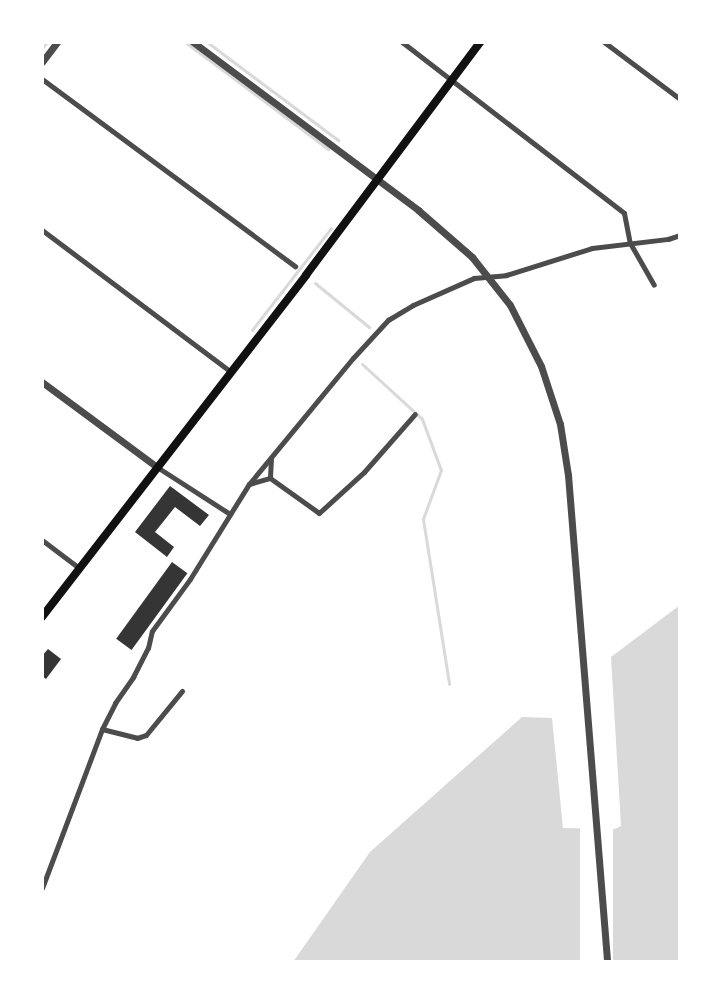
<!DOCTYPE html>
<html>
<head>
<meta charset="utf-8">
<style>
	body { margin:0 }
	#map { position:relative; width:722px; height:1004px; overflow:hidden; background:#fff; font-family:Helvetica,sans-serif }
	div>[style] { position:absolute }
	.water>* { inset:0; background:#d9d9d9 }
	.pier>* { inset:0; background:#fff; transform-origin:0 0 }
	.stream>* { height:3px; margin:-1.5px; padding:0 1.5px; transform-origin:1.5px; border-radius:1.5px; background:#d9d9d9 }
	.building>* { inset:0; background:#353535; transform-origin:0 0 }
	.minor>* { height:5px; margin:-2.5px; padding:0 2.5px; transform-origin:2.5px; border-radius:2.5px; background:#4c4c4c }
	.tertiary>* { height:7px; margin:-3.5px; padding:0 3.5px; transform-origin:3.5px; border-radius:3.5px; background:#4c4c4c }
	.secondary>* { height:8px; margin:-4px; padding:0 4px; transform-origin:4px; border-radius:4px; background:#111 }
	span { translate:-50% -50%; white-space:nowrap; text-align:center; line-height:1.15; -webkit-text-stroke:4.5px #fff; paint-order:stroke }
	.frame { position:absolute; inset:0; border:44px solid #fff; pointer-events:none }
</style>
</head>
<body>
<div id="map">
	<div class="water">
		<i style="clip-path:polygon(680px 605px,680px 962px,293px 962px,370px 852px,522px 717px,552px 718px,563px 828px,615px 829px,621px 826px,611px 657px)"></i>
	</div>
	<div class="pier">
		<i style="left:580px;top:826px;width:33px;height:137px"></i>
	</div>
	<div class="stream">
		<i style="left:185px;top:42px;width:179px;rotate:36.8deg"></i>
		<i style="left:207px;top:42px;width:164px;rotate:36.8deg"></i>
		<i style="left:42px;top:48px;width:8px;rotate:-50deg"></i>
		<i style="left:315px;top:283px;width:70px;rotate:39.2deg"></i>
		<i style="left:252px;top:330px;width:129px;rotate:-52.2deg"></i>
		<i style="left:362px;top:364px;width:81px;rotate:42.5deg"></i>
		<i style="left:422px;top:419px;width:54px;rotate:69.6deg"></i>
		<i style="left:441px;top:470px;width:52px;rotate:110.2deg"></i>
		<i style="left:423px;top:519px;width:167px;rotate:81deg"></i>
	</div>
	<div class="building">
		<i style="clip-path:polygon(170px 486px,209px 515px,200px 526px,175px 507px,155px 532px,174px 547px,167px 557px,135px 532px)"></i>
		<i style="left:172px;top:562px;width:19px;height:95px;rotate:36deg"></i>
		<i style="clip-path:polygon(48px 649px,61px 659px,46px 679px,42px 676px,42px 656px)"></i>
	</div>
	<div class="minor">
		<i style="left:402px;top:42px;width:280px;rotate:37.6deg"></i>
		<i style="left:624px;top:213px;width:31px;rotate:79deg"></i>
		<i style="left:630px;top:243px;width:48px;rotate:60.3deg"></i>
		<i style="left:604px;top:42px;width:95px;rotate:36.9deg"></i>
		<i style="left:42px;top:79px;width:315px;rotate:36.5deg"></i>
		<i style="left:42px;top:230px;width:236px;rotate:36.9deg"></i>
		<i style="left:271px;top:458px;width:20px;rotate:93deg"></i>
		<i style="left:270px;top:478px;width:60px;rotate:35.5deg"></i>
		<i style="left:319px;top:513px;width:61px;rotate:-42.3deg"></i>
		<i style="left:364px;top:472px;width:77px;rotate:-48.7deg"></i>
		<i style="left:157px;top:467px;width:87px;rotate:32.8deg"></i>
		<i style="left:249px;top:484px;width:22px;rotate:-16deg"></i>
		<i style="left:42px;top:540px;width:46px;rotate:37.1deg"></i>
		<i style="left:102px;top:729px;width:36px;rotate:14deg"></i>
		<i style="left:137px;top:738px;width:9px;rotate:-18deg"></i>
		<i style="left:146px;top:735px;width:57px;rotate:-50.7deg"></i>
		<i style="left:42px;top:888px;width:170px;rotate:-69.3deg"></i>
		<i style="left:102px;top:729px;width:29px;rotate:-63deg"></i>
		<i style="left:115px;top:703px;width:32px;rotate:-55deg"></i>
		<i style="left:133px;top:677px;width:33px;rotate:-63deg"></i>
		<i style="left:148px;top:648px;width:17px;rotate:-77deg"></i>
		<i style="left:152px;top:631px;width:64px;rotate:-53.8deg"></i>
		<i style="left:190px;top:579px;width:112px;rotate:-58.2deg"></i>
		<i style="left:249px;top:484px;width:163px;rotate:-50.5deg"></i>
		<i style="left:353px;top:358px;width:52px;rotate:-47.4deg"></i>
		<i style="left:388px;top:320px;width:29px;rotate:-31deg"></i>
		<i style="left:413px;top:305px;width:67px;rotate:-23.9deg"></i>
		<i style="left:474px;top:278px;width:32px;rotate:-5deg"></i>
		<i style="left:506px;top:275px;width:90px;rotate:-17.4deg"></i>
		<i style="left:592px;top:248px;width:77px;rotate:-6.8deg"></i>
		<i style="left:668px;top:239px;width:13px;rotate:-18deg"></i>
	</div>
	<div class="tertiary">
		<i style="left:193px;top:42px;width:281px;rotate:36.7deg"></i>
		<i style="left:418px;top:210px;width:72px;rotate:41deg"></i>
		<i style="left:472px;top:257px;width:61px;rotate:51.6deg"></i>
		<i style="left:510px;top:305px;width:68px;rotate:63.1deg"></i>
		<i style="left:541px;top:366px;width:61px;rotate:71.9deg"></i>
		<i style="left:560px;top:424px;width:52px;rotate:81.1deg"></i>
		<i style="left:568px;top:475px;width:489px;rotate:85.4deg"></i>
		<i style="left:42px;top:62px;width:25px;rotate:-53deg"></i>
		<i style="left:42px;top:382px;width:143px;rotate:36.5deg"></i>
	</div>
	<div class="secondary">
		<i style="left:42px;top:617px;width:432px;rotate:-52.3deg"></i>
		<i style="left:306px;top:275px;width:291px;rotate:-53.2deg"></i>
	</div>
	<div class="frame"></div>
</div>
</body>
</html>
